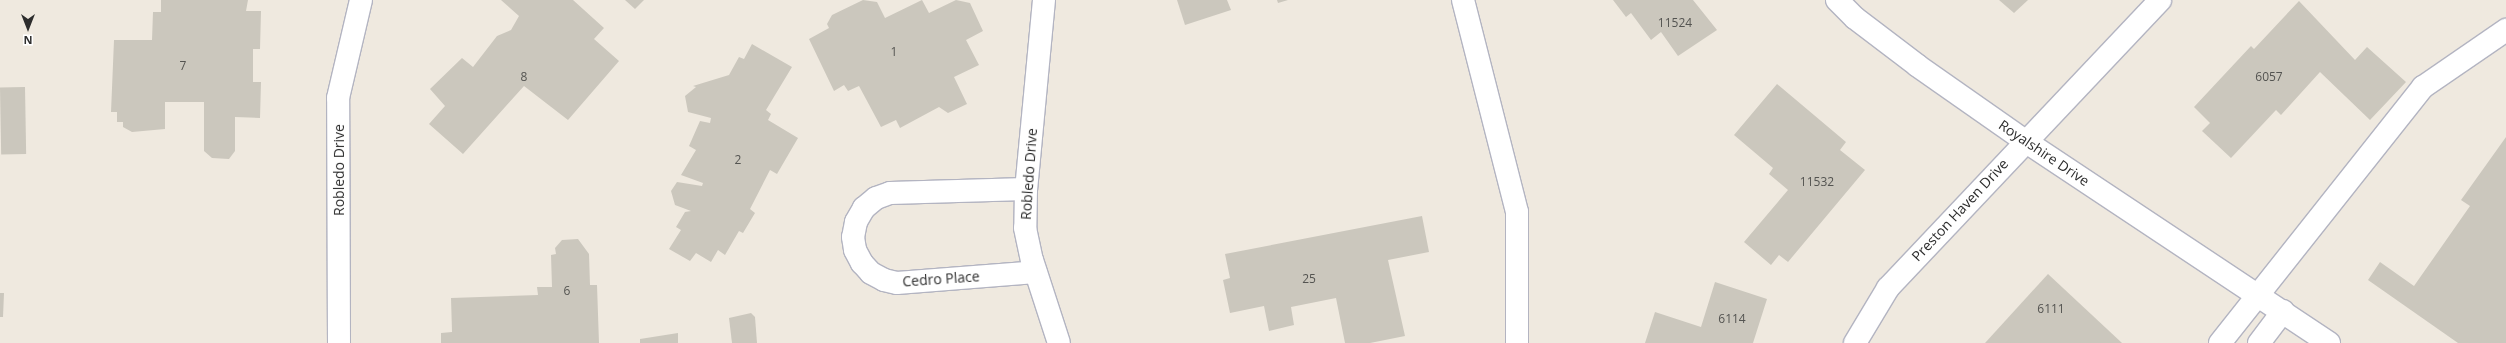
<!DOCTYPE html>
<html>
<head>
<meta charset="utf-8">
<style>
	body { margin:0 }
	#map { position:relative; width:2506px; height:343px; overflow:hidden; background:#efe9df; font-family:"Open Sans",sans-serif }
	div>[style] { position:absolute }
	.building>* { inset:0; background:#cbc7bd; transform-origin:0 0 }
	.roads { filter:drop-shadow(1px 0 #b3b4c1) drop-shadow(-1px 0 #b3b4c1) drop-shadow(0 1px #b3b4c1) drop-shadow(0 -1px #b3b4c1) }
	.minor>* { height:22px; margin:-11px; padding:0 11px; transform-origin:11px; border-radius:11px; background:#fff }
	span { translate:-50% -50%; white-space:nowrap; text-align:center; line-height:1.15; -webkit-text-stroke:3.5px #fff; paint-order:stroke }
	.number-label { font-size:12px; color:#545451 }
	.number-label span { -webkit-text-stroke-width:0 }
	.street-label { font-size:14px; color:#2d2d2d }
	.north { position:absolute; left:8px; top:8px; width:40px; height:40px; -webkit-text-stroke:3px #fff; paint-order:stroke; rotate:180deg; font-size:11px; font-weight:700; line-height:16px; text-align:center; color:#2d2d2d }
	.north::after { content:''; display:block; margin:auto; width:14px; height:18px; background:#2d2d2d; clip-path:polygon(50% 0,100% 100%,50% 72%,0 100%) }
</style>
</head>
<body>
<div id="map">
	<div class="building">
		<i style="clip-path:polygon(161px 0,248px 0,246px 11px,261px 11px,260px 49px,253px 49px,253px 82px,261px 82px,260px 118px,235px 117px,235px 151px,229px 159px,212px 158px,204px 151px,204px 102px,165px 102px,165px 129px,132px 132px,123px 127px,123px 122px,117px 122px,117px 112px,111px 112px,114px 40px,152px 40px,153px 12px,161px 12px)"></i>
		<i style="clip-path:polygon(501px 0,573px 0,604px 28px,594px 39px,619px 61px,568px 120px,524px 86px,463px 154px,429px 124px,445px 106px,430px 89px,462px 58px,473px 67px,497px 36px,511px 30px,519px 16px)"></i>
		<i style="clip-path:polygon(625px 0,644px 0,635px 9px)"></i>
		<i style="clip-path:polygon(863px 0,877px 2px,885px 18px,922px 0,929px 13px,956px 0,970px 3px,983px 31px,966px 40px,979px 65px,954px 77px,967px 104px,948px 113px,939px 107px,900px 128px,896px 120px,881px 127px,859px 86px,848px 91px,844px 85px,834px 91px,809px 39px,829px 28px,827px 24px,832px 15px)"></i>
		<i style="clip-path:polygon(1177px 0,1227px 0,1231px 10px,1185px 25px)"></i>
		<i style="clip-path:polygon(1277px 0,1288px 0,1278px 3px)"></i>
		<i style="clip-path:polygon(1613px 0,1693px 0,1717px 30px,1678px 56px,1661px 32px,1651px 40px,1631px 13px,1626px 17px)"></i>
		<i style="clip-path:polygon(1999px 0,2028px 0,2014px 13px)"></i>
		<i style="clip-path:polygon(2299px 1px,2355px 60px,2367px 47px,2406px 82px,2370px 120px,2320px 72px,2281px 115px,2276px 110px,2231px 158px,2202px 131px,2210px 123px,2194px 107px,2251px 46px,2254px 49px)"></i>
		<i style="clip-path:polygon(752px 44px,792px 67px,766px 110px,771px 114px,768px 120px,798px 138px,777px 174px,770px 170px,750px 209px,755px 213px,743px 233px,739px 231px,725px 255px,718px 250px,711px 262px,696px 253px,690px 261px,669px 249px,681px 230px,676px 227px,685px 212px,691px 211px,675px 205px,671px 191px,677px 182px,702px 186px,703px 183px,681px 175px,696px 150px,689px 146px,700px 121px,710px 123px,711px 118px,688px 112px,685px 96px,696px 87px,693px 86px,729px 75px,739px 57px,744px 59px)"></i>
		<i style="clip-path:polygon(1777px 84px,1846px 142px,1840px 150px,1865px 170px,1788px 262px,1779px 255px,1771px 265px,1744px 242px,1788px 190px,1769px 174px,1773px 168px,1734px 135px)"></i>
		<i style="left:25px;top:87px;width:67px;height:25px;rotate:89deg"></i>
		<i style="clip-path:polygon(2506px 137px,2506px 343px,2458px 343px,2368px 280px,2380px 262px,2414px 286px,2470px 206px,2461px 200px)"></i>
		<i style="clip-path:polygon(1422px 216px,1429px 252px,1388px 260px,1405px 336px,1370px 343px,1345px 343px,1336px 298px,1291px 307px,1294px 325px,1269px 331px,1264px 306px,1230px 313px,1223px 280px,1230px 278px,1225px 254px)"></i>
		<i style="clip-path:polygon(578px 239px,589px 254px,590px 285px,597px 285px,599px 343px,441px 343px,441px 333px,452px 332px,451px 298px,538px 295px,537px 287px,552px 287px,551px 255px,556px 254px,555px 248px,562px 240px)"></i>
		<i style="clip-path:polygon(2048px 274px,2122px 343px,1985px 343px)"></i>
		<i style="clip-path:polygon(1715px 282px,1767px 299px,1753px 343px,1645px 343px,1655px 312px,1701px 327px)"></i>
		<i style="clip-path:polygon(0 293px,4px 293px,3px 317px,0 317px)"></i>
		<i style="clip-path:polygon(751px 313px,755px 317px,757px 343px,732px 343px,729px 318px)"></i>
		<i style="clip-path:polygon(678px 333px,678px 343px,640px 343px,640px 339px)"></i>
	</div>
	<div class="roads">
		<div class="minor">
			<i style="left:1044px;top:0;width:190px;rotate:95.4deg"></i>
			<i style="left:1026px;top:189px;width:39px;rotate:91deg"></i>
			<i style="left:1025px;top:228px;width:33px;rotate:78deg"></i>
			<i style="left:1032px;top:260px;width:87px;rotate:72deg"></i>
			<i style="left:1463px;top:0;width:219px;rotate:75.7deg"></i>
			<i style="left:1517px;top:212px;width:131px;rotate:90deg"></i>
			<i style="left:1837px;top:0;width:25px;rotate:45deg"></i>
			<i style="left:1855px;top:18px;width:79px;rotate:37.3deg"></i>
			<i style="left:1918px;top:66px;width:131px;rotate:35deg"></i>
			<i style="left:2025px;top:141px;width:365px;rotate:33.6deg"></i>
			<i style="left:1026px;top:189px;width:136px;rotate:178.3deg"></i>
			<i style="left:890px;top:193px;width:15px;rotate:160deg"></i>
			<i style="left:876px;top:198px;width:16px;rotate:140deg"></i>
			<i style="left:864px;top:208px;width:16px;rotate:120deg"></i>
			<i style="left:856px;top:222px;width:15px;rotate:101deg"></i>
			<i style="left:853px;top:237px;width:13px;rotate:81deg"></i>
			<i style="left:855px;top:250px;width:15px;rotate:62deg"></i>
			<i style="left:862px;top:263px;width:13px;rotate:48deg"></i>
			<i style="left:871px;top:273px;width:15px;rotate:28deg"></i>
			<i style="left:884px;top:280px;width:13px;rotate:13deg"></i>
			<i style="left:897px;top:283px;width:139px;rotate:-4.5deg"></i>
			<i style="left:339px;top:343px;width:245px;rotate:-90.2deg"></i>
			<i style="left:338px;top:98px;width:101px;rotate:-76.8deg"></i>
			<i style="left:1855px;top:343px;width:64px;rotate:-59deg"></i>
			<i style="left:1888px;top:288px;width:396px;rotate:-46.6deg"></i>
			<i style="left:2220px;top:343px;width:327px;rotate:-51.6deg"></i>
			<i style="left:2423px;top:87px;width:101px;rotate:-34.5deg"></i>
			<i style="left:2259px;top:343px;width:40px;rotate:-53deg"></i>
		</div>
	</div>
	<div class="number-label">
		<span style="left:1675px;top:23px">11524</span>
		<span style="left:894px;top:52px">1</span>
		<span style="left:183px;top:66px">7</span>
		<span style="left:524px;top:77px">8</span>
		<span style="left:2269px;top:77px">6057</span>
		<span style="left:738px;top:160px">2</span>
		<span style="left:1817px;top:182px">11532</span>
		<span style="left:1309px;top:279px">25</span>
		<span style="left:567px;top:291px">6</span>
		<span style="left:2051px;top:309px">6111</span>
		<span style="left:1732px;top:319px">6114</span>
	</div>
	<div class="street-label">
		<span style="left:2044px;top:153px;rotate:34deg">Royalshire Drive</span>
		<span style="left:339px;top:170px;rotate:-90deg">Robledo Drive</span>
		<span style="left:1029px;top:174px;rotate:-86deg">Robledo Drive</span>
		<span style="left:1960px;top:210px;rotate:-47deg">Preston Haven Drive</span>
		<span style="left:941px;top:279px;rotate:-4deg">Cedro Place</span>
	</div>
	<div class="north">N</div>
</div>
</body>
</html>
